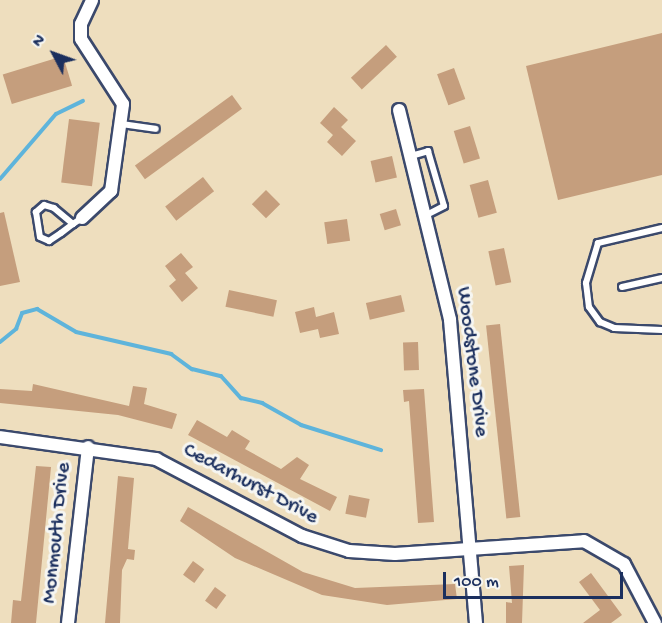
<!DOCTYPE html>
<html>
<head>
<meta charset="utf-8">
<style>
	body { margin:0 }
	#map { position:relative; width:662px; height:623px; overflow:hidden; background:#eedebe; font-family:"Gochi Hand",sans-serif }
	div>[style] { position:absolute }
	.stream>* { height:4px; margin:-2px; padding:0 2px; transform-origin:2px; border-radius:2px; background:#5eb4db }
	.building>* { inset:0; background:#c59e7d; transform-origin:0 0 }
	.roads { filter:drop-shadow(2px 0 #3b496c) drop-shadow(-2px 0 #3b496c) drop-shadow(0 2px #3b496c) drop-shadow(0 -2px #3b496c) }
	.service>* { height:6px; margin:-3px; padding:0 3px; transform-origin:3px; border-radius:3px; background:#fff }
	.minor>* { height:12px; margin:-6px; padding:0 6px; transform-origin:6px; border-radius:6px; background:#fff }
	span { translate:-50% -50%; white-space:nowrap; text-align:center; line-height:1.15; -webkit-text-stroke:6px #f6f6f2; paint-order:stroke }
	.street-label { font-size:21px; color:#1b2f5e }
	.north { position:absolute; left:24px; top:24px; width:60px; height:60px; -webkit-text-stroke:4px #f6f6f2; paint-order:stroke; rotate:311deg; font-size:16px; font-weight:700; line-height:24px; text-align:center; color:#1b2f5e }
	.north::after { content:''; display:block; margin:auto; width:21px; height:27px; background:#1b2f5e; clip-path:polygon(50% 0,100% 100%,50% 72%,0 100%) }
	.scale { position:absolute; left:443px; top:572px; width:180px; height:27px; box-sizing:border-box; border:3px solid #1b2f5e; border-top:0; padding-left:8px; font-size:18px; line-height:21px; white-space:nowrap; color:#1b2f5e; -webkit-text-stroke:4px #f6f6f2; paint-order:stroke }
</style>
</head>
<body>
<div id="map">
	<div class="stream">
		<i style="left:0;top:179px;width:86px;rotate:-49.3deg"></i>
		<i style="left:56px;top:114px;width:30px;rotate:-26deg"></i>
		<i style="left:0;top:342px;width:21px;rotate:-39deg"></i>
		<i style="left:16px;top:329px;width:17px;rotate:-69deg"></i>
		<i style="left:22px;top:313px;width:16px;rotate:-15deg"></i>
		<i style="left:37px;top:309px;width:45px;rotate:30.5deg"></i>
		<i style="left:76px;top:332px;width:98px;rotate:13deg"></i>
		<i style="left:171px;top:354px;width:26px;rotate:36deg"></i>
		<i style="left:192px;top:369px;width:30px;rotate:14deg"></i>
		<i style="left:221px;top:376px;width:30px;rotate:48deg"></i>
		<i style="left:241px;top:398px;width:22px;rotate:13deg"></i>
		<i style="left:262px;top:403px;width:45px;rotate:29.4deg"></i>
		<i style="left:301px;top:425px;width:84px;rotate:17.4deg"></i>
	</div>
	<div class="building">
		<i style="clip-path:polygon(662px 33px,662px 175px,558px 200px,526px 66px)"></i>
		<i style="left:386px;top:45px;width:16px;height:48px;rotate:47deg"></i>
		<i style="left:63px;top:56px;width:31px;height:63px;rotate:73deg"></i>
		<i style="left:454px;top:68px;width:33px;height:18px;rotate:70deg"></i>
		<i style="left:232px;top:95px;width:17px;height:120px;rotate:54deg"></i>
		<i style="clip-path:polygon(334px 107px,348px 120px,341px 127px,356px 141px,342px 156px,327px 142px,333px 135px,320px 123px)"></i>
		<i style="left:69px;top:119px;width:31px;height:64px;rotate:7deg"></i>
		<i style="left:470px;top:126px;width:34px;height:17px;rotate:73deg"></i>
		<i style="left:392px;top:156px;width:22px;height:22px;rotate:77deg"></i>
		<i style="left:203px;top:177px;width:18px;height:48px;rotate:52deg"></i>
		<i style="left:488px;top:180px;width:34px;height:19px;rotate:75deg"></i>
		<i style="left:266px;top:190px;width:20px;height:20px;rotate:45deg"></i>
		<i style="left:396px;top:209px;width:17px;height:17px;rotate:73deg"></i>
		<i style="clip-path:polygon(4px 212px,20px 282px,0 286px,0 213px)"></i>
		<i style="left:347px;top:219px;width:22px;height:23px;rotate:82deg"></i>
		<i style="left:504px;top:248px;width:35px;height:16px;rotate:78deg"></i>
		<i style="clip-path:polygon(181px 253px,193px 267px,185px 273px,198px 288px,182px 302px,169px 286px,176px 280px,165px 266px)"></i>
		<i style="left:229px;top:290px;width:49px;height:17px;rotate:12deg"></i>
		<i style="left:401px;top:295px;width:17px;height:36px;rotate:77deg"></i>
		<i style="clip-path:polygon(314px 307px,316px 317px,334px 312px,339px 334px,320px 338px,318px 329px,300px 333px,295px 312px)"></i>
		<i style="left:500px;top:324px;width:194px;height:14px;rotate:84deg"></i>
		<i style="left:418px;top:342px;width:28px;height:15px;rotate:88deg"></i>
		<i style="clip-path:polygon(33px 384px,129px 406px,133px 386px,147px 388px,144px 404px,177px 414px,172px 429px,118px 415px,0 403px,0 389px,32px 391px)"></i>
		<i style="clip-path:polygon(424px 389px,434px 522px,418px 523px,409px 401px,404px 402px,403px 390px)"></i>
		<i style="clip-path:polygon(197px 420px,227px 437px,232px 430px,250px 441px,245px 449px,281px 469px,297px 457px,309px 465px,300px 479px,337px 497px,330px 511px,188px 435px)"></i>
		<i style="clip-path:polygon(36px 466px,51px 467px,36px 623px,11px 623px,13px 600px,21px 601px)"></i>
		<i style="clip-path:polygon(118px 476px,134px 478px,128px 549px,135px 550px,134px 560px,127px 559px,122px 570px,120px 623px,105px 623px)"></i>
		<i style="left:349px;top:495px;width:21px;height:19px;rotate:11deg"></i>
		<i style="clip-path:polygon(188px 507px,303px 572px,355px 588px,455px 584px,457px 599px,387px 605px,322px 595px,235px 558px,180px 521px)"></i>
		<i style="left:193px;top:561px;width:14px;height:17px;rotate:36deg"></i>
		<i style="clip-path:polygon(524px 565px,522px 623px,506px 623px,506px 602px,512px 603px,509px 566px)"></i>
		<i style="clip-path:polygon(591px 573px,622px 615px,611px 623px,583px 623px,600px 610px,579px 582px)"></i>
		<i style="left:215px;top:587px;width:14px;height:17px;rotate:36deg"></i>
	</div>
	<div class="roads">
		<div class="service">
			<i style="left:121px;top:124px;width:35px;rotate:8deg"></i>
			<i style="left:411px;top:156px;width:18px;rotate:-16deg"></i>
			<i style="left:428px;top:151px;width:57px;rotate:73.8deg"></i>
			<i style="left:444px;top:206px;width:20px;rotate:153deg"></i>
			<i style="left:73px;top:224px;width:25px;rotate:-140deg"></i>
			<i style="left:54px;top:208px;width:10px;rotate:-163deg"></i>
			<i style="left:44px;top:205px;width:11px;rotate:139deg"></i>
			<i style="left:36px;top:212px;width:25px;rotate:81deg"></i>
			<i style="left:40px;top:237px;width:10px;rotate:24deg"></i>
			<i style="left:49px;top:241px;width:14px;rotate:-34deg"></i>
			<i style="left:61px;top:233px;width:15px;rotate:-37deg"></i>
			<i style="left:73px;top:224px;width:11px;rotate:-34deg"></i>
			<i style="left:662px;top:228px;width:66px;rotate:166.8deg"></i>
			<i style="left:598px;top:243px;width:42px;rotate:106.7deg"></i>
			<i style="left:586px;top:283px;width:24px;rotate:83deg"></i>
			<i style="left:589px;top:307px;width:19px;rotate:54deg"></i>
			<i style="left:600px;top:322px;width:15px;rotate:23deg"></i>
			<i style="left:614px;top:328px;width:48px;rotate:2.4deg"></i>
			<i style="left:622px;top:287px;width:41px;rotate:-12.7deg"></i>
		</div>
		<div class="minor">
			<i style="left:399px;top:110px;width:216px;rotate:76.3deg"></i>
			<i style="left:450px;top:320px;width:304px;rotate:85.1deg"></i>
			<i style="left:82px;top:218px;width:40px;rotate:-43deg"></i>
			<i style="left:111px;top:191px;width:88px;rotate:-82.1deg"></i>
			<i style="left:123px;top:104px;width:77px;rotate:-122.9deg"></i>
			<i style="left:81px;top:39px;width:15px;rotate:-90deg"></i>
			<i style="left:81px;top:24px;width:26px;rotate:-65deg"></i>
			<i style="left:0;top:437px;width:158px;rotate:8deg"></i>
			<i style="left:156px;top:459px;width:165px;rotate:27.8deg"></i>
			<i style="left:302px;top:536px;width:49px;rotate:17.7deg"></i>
			<i style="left:349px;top:551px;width:46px;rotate:3.7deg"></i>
			<i style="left:395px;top:554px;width:189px;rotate:-3.9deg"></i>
			<i style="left:584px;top:541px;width:46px;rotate:29.9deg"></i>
			<i style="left:624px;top:564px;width:67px;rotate:62.3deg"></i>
			<i style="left:68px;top:623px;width:177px;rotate:-83.5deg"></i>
		</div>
	</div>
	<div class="street-label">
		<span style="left:471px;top:362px;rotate:83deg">Woodstone Drive</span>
		<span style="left:250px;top:485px;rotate:28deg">Cedarhurst Drive</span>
		<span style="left:58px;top:533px;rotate:-84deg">Monmouth Drive</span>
	</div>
	<div class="north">N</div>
	<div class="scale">100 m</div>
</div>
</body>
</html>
